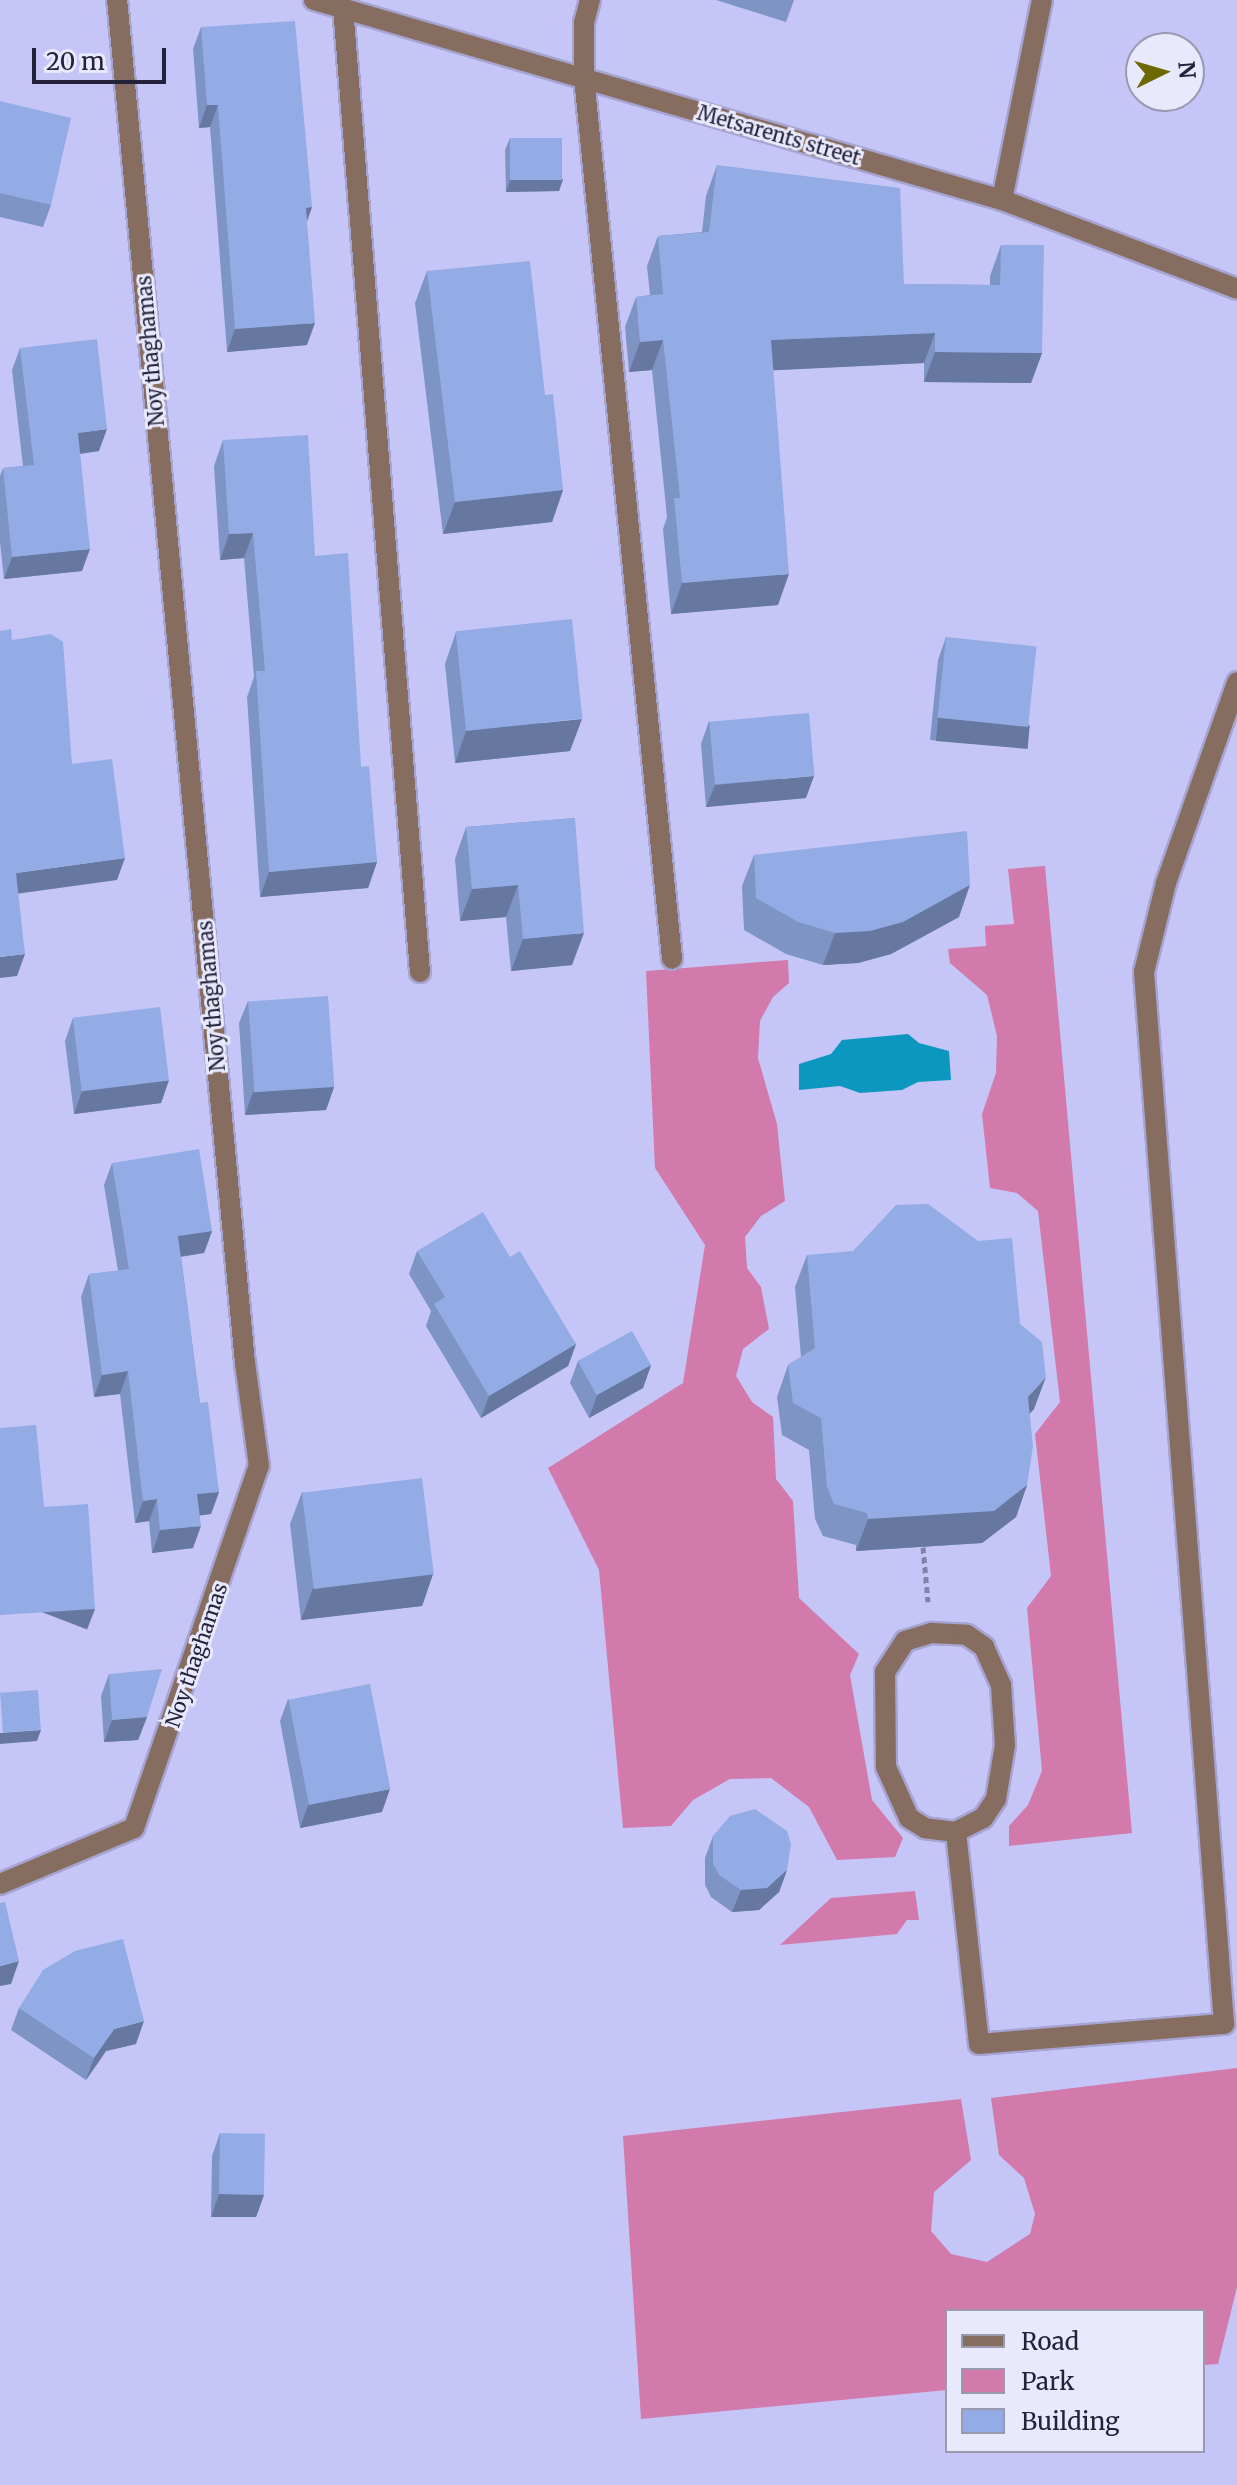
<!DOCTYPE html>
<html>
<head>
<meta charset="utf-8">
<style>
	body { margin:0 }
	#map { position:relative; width:1237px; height:2485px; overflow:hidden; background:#c6c5f7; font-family:Merriweather,serif }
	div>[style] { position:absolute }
	.green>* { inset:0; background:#d17aab }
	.water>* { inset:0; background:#0c97c1 }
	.path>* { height:5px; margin-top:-2.5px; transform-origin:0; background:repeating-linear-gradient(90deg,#8382a9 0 6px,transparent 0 10px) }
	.roads { filter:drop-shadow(2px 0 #a6a4d1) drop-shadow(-2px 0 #a6a4d1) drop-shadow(0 2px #a6a4d1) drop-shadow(0 -2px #a6a4d1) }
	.minor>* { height:20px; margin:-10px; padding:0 10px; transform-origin:10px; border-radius:10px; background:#876c60 }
	.wall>* { inset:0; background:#7e94c5 }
	.shaded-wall>* { inset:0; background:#6778a0; transform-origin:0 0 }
	.building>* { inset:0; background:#93ace5; transform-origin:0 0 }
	span { translate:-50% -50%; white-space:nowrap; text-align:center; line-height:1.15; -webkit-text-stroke:6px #e9e9fd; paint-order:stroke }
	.street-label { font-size:20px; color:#24223a }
	.legend { position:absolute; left:945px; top:2309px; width:260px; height:144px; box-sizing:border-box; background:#e9e9fd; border:2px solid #9a99af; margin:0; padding:10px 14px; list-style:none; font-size:24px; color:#24223a }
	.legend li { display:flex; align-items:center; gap:16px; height:40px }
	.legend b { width:40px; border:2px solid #9a99af }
	.north { position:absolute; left:1125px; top:32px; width:80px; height:80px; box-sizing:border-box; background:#e9e9fd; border:2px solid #9a99af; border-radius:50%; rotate:85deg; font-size:22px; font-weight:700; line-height:32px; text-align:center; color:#24223a }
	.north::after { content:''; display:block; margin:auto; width:28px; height:36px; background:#6d6800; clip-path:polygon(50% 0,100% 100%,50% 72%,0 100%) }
	.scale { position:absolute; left:32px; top:48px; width:134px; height:36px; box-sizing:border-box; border:4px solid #24223a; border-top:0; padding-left:10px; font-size:24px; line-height:28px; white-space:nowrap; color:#24223a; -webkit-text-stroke:6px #e9e9fd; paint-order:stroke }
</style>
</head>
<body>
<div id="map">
	<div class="green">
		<i style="clip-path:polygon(1045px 866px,1132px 1833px,1009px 1846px,1009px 1826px,1028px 1805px,1042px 1771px,1027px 1608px,1051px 1576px,1035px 1434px,1060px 1402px,1038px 1211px,1017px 1193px,990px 1188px,982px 1114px,996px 1073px,997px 1036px,987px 995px,950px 963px,948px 949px,986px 946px,985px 926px,1014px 924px,1008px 869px)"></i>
		<i style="clip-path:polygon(788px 960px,789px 983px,773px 997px,760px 1021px,758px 1058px,777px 1124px,785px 1201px,761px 1216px,745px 1237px,747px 1268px,761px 1287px,769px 1329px,743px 1349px,736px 1376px,752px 1402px,773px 1417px,776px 1479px,793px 1501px,799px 1598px,859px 1654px,850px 1675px,872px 1800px,903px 1838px,895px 1857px,837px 1860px,809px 1807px,771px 1778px,730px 1779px,693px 1800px,671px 1826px,623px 1828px,599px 1570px,548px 1468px,683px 1383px,705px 1245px,655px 1168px,646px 971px)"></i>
		<i style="clip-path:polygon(915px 1891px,919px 1920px,907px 1920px,897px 1934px,780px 1945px,831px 1898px)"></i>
		<i style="clip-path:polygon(1237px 2068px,1237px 2287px,1218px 2364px,1203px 2365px,1203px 2311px,947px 2311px,947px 2390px,641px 2419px,623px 2136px,961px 2099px,971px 2160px,934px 2192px,931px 2231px,951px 2254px,987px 2262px,1030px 2234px,1035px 2214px,1024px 2178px,999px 2155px,991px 2098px)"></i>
	</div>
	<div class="water">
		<i style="clip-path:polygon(908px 1034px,919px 1043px,949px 1051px,951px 1080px,918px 1082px,902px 1090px,860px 1093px,840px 1086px,799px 1090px,799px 1064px,831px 1054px,842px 1040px)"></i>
	</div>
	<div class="path">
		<i style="left:923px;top:1547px;width:55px;rotate:84.8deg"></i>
	</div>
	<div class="roads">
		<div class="minor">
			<i style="left:314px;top:0;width:716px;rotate:16.21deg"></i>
			<i style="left:1002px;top:200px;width:251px;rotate:20.7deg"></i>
			<i style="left:590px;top:0;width:23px;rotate:105deg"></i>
			<i style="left:584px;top:22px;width:55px;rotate:90deg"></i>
			<i style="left:584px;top:77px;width:886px;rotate:84.3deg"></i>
			<i style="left:343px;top:7px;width:968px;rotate:85.44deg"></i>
			<i style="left:1002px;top:200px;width:204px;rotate:-78.7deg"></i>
			<i style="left:932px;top:1633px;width:35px;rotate:3deg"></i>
			<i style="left:967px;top:1635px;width:21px;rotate:35deg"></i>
			<i style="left:984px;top:1647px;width:42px;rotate:65.9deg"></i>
			<i style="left:1001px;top:1685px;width:60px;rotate:86.2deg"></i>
			<i style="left:1005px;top:1745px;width:55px;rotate:99.5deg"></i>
			<i style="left:996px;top:1799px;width:23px;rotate:124deg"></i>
			<i style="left:983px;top:1818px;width:30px;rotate:153deg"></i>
			<i style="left:956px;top:1832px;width:31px;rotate:-173deg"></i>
			<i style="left:925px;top:1828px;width:19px;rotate:-148deg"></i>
			<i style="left:909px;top:1818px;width:56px;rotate:-114.3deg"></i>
			<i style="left:886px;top:1767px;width:95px;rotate:-90.6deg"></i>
			<i style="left:885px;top:1672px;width:37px;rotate:-57deg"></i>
			<i style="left:905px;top:1641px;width:28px;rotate:-17deg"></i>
			<i style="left:956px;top:1832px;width:213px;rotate:83.8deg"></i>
			<i style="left:979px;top:2044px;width:246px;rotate:-4.7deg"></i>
			<i style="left:1224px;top:2024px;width:1055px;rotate:-94.35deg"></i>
			<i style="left:1144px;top:972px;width:92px;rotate:-76.1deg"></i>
			<i style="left:1166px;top:883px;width:213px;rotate:-70.5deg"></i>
			<i style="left:0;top:1884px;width:145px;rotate:-22.7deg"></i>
			<i style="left:134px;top:1828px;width:383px;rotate:-71deg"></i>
			<i style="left:259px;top:1466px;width:104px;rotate:-97.7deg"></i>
			<i style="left:245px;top:1363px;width:1369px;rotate:-95.36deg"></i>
		</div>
	</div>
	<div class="wall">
		<i style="clip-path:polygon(716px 0,794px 0,786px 22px)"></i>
		<i style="clip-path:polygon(201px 27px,312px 207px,307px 220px,307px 345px,227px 352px,210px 127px,199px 128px,193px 49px)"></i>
		<i style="clip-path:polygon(0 101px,51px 205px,43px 227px,0 217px)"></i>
		<i style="clip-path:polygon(510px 138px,563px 179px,559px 191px,506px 192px,505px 150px)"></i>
		<i style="clip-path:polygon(717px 165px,904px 284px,990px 285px,990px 276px,1001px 245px,1042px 353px,1031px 383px,924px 382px,924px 363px,773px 370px,778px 605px,671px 614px,663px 529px,667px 517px,652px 370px,629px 372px,625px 327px,636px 297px,650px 295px,647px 266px,658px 236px,702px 232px,706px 196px)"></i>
		<i style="clip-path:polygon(427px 271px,545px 395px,563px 490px,552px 522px,443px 534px,415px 303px)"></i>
		<i style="clip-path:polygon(20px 348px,99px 451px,80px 454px,82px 571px,4px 579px,0 542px,0 476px,3px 468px,23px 466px,12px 370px)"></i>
		<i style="clip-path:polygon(223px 440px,315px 556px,361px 767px,377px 862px,368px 888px,260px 897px,247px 697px,254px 677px,244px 558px,220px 560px,214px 466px)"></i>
		<i style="clip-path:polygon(456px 632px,570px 751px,455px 763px,445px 664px)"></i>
		<i style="clip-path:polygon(946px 637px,1030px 726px,1022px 748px,930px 740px,938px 660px)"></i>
		<i style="clip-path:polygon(709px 721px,806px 798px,706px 807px,701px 744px)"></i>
		<i style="clip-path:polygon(575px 818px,572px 965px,511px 971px,506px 917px,460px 921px,455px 859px,466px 827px)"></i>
		<i style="clip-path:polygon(754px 855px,959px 917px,891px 954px,858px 963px,823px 965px,786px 954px,744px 930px,742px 886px)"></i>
		<i style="clip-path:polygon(248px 1001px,334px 1087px,326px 1110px,245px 1115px,239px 1023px)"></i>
		<i style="clip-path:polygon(73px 1018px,169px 1080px,161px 1103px,74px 1114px,65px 1041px)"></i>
		<i style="clip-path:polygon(112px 1163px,212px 1231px,204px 1253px,181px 1257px,200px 1403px,219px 1492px,211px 1514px,200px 1515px,193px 1548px,152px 1553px,149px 1521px,135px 1523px,120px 1394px,94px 1397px,81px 1297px,89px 1274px,118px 1271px,104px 1185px)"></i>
		<i style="clip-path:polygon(417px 1251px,510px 1257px,576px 1344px,568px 1366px,481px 1418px,426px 1326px,431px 1311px,409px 1274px)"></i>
		<i style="clip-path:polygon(807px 1255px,1020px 1324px,1034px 1409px,1029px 1414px,1027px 1485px,1016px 1517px,982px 1543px,856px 1551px,856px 1545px,823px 1536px,815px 1519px,809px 1450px,782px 1435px,777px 1397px,788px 1365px,801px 1357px,795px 1287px)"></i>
		<i style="clip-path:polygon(578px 1361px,651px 1365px,643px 1388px,589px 1418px,570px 1383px)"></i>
		<i style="clip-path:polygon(302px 1492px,433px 1574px,422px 1606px,301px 1620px,290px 1524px)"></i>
		<i style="clip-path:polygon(109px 1674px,147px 1717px,138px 1740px,104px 1742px,101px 1696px)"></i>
		<i style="clip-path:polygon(288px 1699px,382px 1812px,300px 1828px,280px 1721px)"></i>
		<i style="clip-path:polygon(713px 1836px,787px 1870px,779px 1892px,759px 1910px,732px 1912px,711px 1897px,705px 1885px,705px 1858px)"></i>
		<i style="clip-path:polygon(19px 2008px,136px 2044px,106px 2051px,86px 2080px,11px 2030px)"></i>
		<i style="clip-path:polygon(220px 2133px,264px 2195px,256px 2217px,211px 2217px,212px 2156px)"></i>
	</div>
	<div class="shaded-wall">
		<i style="clip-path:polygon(207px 105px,218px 105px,210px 127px,199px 128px)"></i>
		<i style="clip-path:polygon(563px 179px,559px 191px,506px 192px,510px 180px)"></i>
		<i style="clip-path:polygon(312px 207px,304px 230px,306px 208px)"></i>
		<i style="clip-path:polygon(315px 323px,307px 345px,227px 352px,235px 329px)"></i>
		<i style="clip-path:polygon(935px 333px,924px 363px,760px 371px,771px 340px)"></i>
		<i style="clip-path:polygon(663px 340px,652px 370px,629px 372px,640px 342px)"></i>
		<i style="clip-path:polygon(935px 352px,1042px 353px,1031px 383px,924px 382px)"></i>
		<i style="clip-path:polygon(107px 429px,99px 451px,70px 455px,78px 433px)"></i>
		<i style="clip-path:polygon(563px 490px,552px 522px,443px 534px,455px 502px)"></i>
		<i style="clip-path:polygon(253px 533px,244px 558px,220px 560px,229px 534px)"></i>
		<i style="clip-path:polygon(90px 549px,82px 571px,4px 579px,12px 557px)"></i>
		<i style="clip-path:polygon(789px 574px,778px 605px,671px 614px,682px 583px)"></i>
		<i style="left:938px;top:718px;width:92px;height:23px;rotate:5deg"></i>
		<i style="clip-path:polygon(582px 719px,570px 751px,455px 763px,466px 731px)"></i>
		<i style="clip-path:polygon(814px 776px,806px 798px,706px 807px,715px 785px)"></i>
		<i style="clip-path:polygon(125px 858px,117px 880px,8px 895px,16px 873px)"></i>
		<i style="clip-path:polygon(377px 862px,368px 888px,260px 897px,269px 872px)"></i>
		<i style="clip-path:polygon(518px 885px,506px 917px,460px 921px,472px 889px)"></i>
		<i style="clip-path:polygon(970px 885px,959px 917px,891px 954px,858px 963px,823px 965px,835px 933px)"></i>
		<i style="clip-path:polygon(584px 933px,572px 965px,511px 971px,523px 939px)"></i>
		<i style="clip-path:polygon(25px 954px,17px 976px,0 978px,0 957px)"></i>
		<i style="clip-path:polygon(169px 1080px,161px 1103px,74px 1114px,82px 1091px)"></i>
		<i style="clip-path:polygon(334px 1087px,326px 1110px,245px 1115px,253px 1092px)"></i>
		<i style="clip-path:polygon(212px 1231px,204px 1253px,170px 1258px,178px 1236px)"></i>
		<i style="clip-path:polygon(576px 1344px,568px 1366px,481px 1418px,489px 1396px)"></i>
		<i style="clip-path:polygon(651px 1365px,643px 1388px,589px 1418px,597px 1395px)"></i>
		<i style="clip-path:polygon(128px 1371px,120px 1394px,94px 1397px,102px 1375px)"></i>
		<i style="clip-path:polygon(1046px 1377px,1034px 1409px,1016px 1429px,1028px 1397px)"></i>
		<i style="clip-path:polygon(1027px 1485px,1016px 1517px,982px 1543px,856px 1551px,868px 1519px)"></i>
		<i style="clip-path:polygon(219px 1492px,211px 1514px,189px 1517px,197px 1494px)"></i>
		<i style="clip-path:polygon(157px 1499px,149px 1521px,135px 1523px,143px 1501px)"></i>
		<i style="clip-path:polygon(201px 1526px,193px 1548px,152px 1553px,160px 1530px)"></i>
		<i style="clip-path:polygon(433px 1574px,422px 1606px,301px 1620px,313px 1588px)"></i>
		<i style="left:95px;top:1609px;width:22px;height:95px;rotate:111deg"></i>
		<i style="clip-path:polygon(147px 1717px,138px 1740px,104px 1742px,112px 1720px)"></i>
		<i style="clip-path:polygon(41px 1730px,37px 1741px,0 1744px,0 1733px)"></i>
		<i style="clip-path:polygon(390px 1789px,382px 1812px,300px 1828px,308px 1805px)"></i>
		<i style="clip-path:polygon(787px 1870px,779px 1892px,759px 1910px,732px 1912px,741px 1890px)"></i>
		<i style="clip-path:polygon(19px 1961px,11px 1984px,0 1986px,0 1966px)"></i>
		<i style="clip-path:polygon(144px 2021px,136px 2044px,106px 2051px,86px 2080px,94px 2058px,114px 2029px)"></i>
		<i style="clip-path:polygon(219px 2194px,264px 2195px,256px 2217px,211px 2217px)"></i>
	</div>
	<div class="building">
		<i style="clip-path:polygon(295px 21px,312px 207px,306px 208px,315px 323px,235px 329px,218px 105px,207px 105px,201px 27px)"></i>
		<i style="clip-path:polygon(0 101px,71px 118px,51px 205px,0 193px)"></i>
		<i style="left:510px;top:138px;width:52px;height:42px"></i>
		<i style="clip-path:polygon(717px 165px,900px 188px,904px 284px,1000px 285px,1001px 245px,1044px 245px,1042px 353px,935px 352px,935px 333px,771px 340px,789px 574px,682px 583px,674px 498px,680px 498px,663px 340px,640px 342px,636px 297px,663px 294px,658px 236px,709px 232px)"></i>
		<i style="clip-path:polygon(530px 261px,545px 395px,553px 394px,563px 490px,455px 502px,427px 271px)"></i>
		<i style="clip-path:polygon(97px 339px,107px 429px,78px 433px,90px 549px,12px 557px,3px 468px,34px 465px,20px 348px)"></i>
		<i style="clip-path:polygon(308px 435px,315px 556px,348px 553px,361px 767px,369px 766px,377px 862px,269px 872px,256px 671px,265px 671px,253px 533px,229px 534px,223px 440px)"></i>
		<i style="left:572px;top:619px;width:100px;height:117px;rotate:84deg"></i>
		<i style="clip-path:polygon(11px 629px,12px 640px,51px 634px,63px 642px,72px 764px,112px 759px,125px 858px,16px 873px,25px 954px,0 957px,0 631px)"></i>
		<i style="left:946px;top:637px;width:91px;height:81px;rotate:6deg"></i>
		<i style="left:809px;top:713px;width:63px;height:100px;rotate:85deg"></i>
		<i style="clip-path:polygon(575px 818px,584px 933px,523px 939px,518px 885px,472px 889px,466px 827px)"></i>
		<i style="clip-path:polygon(967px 831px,970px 885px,903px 922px,870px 931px,835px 933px,798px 922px,756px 898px,754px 855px)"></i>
		<i style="left:328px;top:996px;width:91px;height:80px;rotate:86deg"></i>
		<i style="left:160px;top:1007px;width:74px;height:88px;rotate:83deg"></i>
		<i style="clip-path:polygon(199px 1149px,212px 1231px,178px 1236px,200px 1403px,208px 1402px,219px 1492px,197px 1494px,201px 1526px,160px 1530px,157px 1499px,143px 1501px,128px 1371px,102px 1375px,89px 1274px,129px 1269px,112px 1163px)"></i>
		<i style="clip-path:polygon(928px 1204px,978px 1241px,1012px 1238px,1020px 1324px,1042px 1342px,1046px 1377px,1028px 1397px,1033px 1446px,1027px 1485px,994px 1511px,868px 1519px,867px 1513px,834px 1504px,827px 1487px,821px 1418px,793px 1403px,788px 1365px,815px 1348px,807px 1255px,853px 1251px,896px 1205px)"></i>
		<i style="clip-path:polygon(483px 1212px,510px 1257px,520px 1251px,576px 1344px,489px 1396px,434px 1304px,445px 1297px,417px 1251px)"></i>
		<i style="left:632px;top:1331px;width:39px;height:62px;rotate:61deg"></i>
		<i style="clip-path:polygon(36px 1425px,44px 1507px,88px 1504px,95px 1609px,0 1615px,0 1428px)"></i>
		<i style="left:422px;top:1478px;width:97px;height:121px;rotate:83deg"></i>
		<i style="clip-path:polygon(162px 1669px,147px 1717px,112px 1720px,109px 1674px)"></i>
		<i style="left:370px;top:1684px;width:107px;height:83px;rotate:79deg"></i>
		<i style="left:38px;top:1690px;width:40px;height:38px;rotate:86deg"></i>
		<i style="clip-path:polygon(755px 1809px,787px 1831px,791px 1844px,787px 1870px,767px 1888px,741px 1890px,719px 1875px,713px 1863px,713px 1836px,730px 1816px)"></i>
		<i style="clip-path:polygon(5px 1902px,19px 1961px,0 1966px,0 1903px)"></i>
		<i style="clip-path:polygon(123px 1939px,144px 2021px,114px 2029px,94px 2058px,19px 2008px,43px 1970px,75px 1951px)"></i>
		<i style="left:220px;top:2133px;width:45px;height:61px;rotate:1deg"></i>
	</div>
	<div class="street-label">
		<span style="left:779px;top:135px;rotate:16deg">Metsarents street</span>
		<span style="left:150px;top:351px;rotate:-95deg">Noy thaghamas</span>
		<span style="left:211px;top:996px;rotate:-95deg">Noy thaghamas</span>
		<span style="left:196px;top:1655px;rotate:-71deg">Noy thaghamas</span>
	</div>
	<ul class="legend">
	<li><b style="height:10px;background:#876c60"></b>Road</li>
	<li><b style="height:22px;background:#d17aab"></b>Park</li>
	<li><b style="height:22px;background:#93ace5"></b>Building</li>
	</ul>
	<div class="north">N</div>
	<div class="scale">20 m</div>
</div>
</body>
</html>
